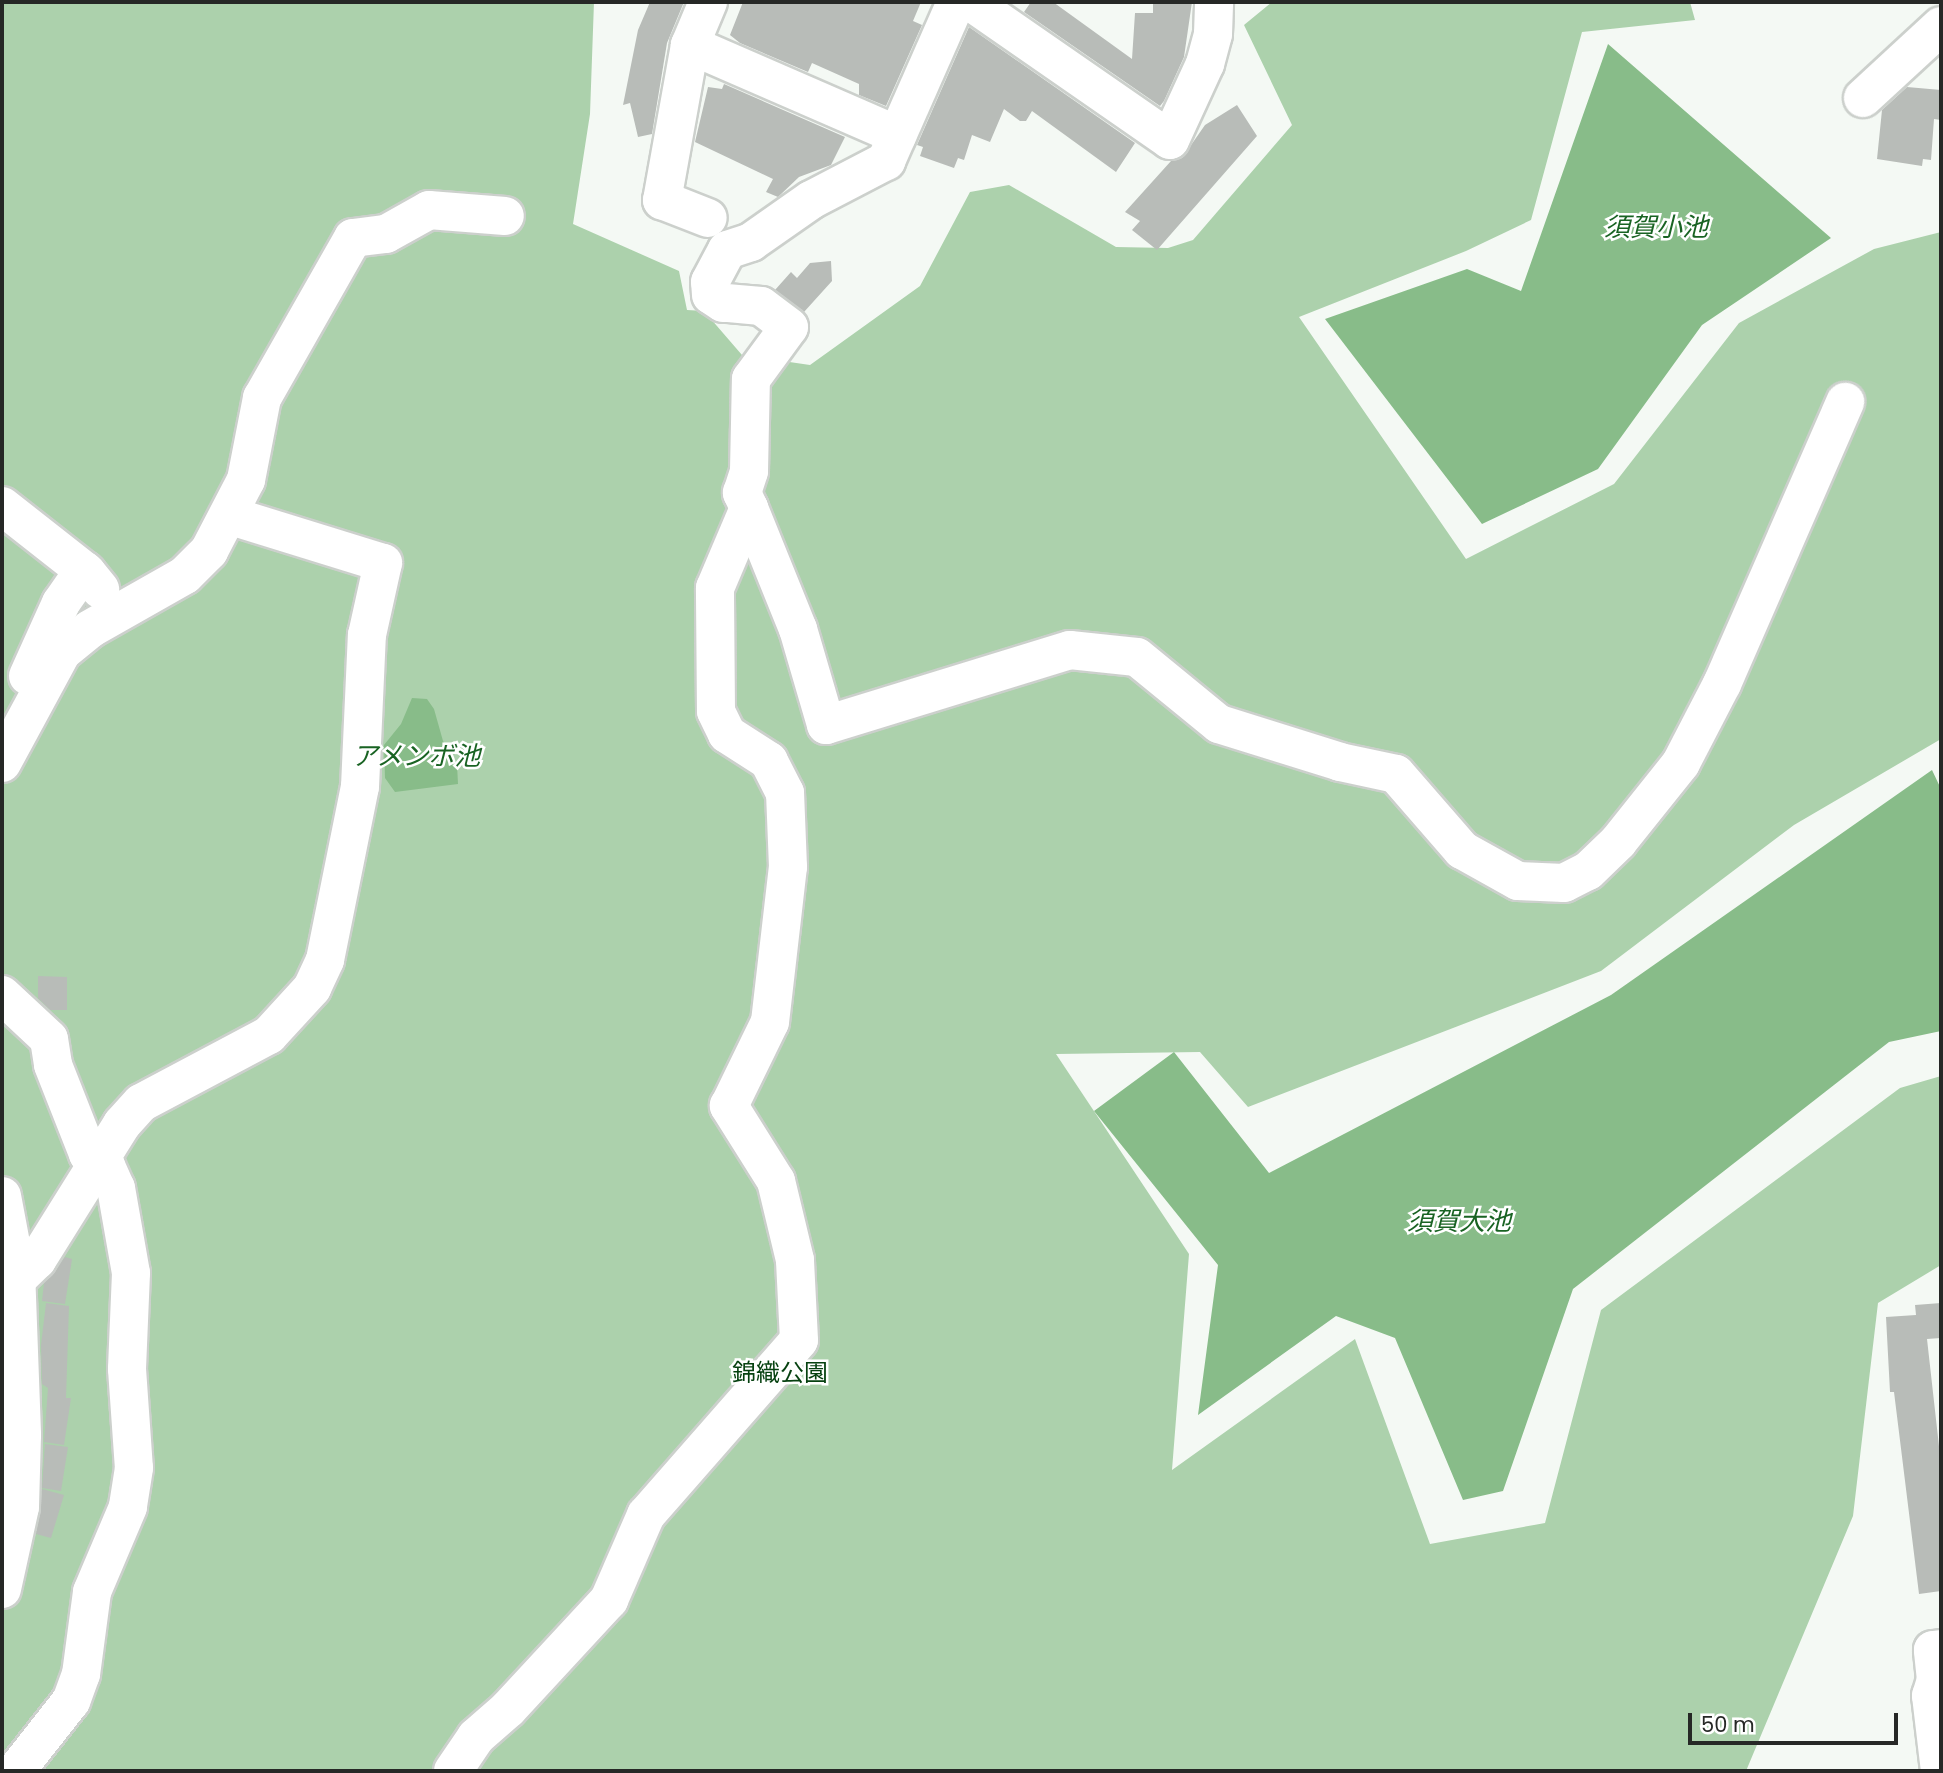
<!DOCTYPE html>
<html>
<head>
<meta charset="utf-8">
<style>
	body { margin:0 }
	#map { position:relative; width:1943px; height:1773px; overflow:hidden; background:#f4f9f4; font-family:Poppins,"Noto Sans JP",sans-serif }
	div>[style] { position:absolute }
	.green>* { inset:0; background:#acd1ac }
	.water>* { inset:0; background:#88bc89 }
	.building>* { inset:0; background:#b8bcb8 }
	.roads { filter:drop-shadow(2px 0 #ccd0cc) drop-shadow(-2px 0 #ccd0cc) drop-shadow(0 2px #ccd0cc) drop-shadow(0 -2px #ccd0cc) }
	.minor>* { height:38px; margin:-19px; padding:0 19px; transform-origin:19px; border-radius:19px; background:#fff }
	span { translate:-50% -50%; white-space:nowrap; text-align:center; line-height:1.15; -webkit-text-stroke:5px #fff; paint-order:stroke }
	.park-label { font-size:24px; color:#064110 }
	.water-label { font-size:26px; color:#196323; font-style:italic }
	.frame { position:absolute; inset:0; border:4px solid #262826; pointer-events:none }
	.scale { position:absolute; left:1688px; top:1713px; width:210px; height:32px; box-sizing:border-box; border:4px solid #262826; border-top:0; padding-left:9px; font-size:21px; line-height:24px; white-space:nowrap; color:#262826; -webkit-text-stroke:5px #fff; paint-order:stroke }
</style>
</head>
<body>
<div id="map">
	<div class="green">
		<i style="clip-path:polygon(2px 2px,594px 2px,590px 114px,573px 224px,679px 271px,687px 310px,704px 311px,742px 355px,810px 365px,920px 286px,970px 192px,1009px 185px,1116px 247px,1168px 248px,1193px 240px,1292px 125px,1244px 25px,1272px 2px,1690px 2px,1695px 20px,1582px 32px,1531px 220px,1466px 251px,1299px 317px,1466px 559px,1614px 484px,1739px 323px,1874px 249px,1941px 232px,1941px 739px,1794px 825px,1601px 971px,1248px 1107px,1200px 1052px,1056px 1054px,1189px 1254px,1172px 1470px,1355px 1339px,1430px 1544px,1545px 1523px,1601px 1310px,1900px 1088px,1941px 1076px,1941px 1265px,1878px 1303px,1853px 1516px,1746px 1771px,2px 1771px)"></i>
	</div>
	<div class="water">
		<i style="clip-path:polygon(1608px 44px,1831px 238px,1702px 325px,1598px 469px,1482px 524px,1325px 319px,1467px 269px,1521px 291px)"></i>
		<i style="clip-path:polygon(412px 698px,427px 699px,434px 709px,443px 741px,457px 764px,458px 784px,395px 792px,385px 778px,384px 745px,401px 724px)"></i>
		<i style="clip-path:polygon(1932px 770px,1941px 789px,1941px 1031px,1889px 1042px,1573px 1289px,1503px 1491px,1463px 1500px,1395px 1338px,1336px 1316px,1198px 1415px,1218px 1265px,1094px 1111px,1174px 1052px,1269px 1173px,1611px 995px)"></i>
	</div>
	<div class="building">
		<i style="clip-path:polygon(650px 2px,684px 2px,667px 43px,652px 134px,638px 137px,630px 103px,623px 105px,638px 30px)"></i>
		<i style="clip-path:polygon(743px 2px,921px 2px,913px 21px,922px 25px,886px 106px,859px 95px,859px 84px,812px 63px,808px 72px,740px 43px,730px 35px)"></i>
		<i style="clip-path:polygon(1031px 2px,1053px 2px,1132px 59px,1135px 13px,1153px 13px,1153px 2px,1192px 2px,1184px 57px,1164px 101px,1160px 106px,1024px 12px)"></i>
		<i style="clip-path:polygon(969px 27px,1135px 143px,1116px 172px,1032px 111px,1026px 121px,1020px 121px,1004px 109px,990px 142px,972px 135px,964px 160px,958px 158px,954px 168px,920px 156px,923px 147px,917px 145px)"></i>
		<i style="clip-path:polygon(724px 84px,845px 137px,831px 165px,799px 177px,778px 197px,766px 192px,773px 179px,695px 142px,708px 87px,722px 89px)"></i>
		<i style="clip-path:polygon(1907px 87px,1941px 90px,1941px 120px,1934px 119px,1931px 160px,1923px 159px,1922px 166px,1877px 159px,1882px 110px)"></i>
		<i style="clip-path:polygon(1237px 105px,1257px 136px,1157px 250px,1132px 230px,1140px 221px,1125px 212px,1171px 161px,1182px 158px,1205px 125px)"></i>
		<i style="clip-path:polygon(831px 261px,832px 281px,804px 312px,775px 290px,791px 272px,797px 278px,810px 263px)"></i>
		<i style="clip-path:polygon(38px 976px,67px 977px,67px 1010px,50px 1010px,38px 998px)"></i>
		<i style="clip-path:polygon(65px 1257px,72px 1259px,65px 1304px,42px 1301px,44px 1283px)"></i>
		<i style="clip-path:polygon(46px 1303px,69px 1306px,66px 1398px,71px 1398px,64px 1445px,44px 1442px,48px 1388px,42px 1384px,41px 1345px)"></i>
		<i style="clip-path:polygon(1941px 1303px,1941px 1338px,1927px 1339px,1941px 1464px,1941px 1591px,1919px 1594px,1894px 1392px,1890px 1392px,1886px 1317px,1916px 1315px,1915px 1305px)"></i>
		<i style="clip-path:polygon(45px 1444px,68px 1447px,61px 1491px,42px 1488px)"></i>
		<i style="clip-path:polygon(42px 1489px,64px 1495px,51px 1538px,36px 1534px)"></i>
	</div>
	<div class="roads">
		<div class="minor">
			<i style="left:708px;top:2px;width:47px;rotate:112.7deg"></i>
			<i style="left:690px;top:45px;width:158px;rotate:100.2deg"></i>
			<i style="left:662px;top:200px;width:49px;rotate:21.4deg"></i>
			<i style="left:971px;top:2px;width:242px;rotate:34.7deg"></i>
			<i style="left:1170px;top:140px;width:84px;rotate:-65.3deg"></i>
			<i style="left:1205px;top:64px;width:31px;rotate:-75deg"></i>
			<i style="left:1213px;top:34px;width:32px;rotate:-88deg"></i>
			<i style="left:690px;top:45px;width:226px;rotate:23.5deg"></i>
			<i style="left:1863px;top:98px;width:106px;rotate:-42.7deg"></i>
			<i style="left:2px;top:506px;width:108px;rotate:38.2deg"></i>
			<i style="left:87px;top:573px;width:21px;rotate:51deg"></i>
			<i style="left:749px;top:508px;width:131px;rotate:68deg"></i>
			<i style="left:798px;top:629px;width:100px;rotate:73.7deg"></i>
			<i style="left:826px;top:725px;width:255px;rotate:-17.1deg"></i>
			<i style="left:1070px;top:650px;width:67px;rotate:6deg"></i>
			<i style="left:1137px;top:657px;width:106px;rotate:39.3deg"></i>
			<i style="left:1219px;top:724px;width:127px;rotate:17.4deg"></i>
			<i style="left:1340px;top:762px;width:57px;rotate:12.1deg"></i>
			<i style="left:1396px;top:774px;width:101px;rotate:49deg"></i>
			<i style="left:1462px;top:850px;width:64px;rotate:29deg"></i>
			<i style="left:1518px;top:881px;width:46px;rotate:2.5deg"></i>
			<i style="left:1564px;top:883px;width:27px;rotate:-27deg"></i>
			<i style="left:1588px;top:871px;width:42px;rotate:-44deg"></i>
			<i style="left:1618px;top:842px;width:101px;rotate:-51.4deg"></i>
			<i style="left:1681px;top:763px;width:89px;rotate:-62.6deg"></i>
			<i style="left:1722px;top:684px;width:308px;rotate:-66.4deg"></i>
			<i style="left:28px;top:676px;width:80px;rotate:-65.7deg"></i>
			<i style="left:61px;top:603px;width:40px;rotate:-55.1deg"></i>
			<i style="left:2px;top:763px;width:126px;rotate:-61.6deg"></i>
			<i style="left:62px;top:652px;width:36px;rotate:-39deg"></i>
			<i style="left:90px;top:629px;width:109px;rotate:-29.6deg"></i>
			<i style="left:185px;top:575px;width:34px;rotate:-45deg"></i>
			<i style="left:209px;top:551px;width:80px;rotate:-62.5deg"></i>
			<i style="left:246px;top:480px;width:84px;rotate:-79deg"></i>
			<i style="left:262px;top:398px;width:184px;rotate:-60.4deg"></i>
			<i style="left:353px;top:238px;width:33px;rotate:-7deg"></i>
			<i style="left:386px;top:234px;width:49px;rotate:-29.2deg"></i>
			<i style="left:429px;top:210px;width:76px;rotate:4.5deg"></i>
			<i style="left:2px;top:995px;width:64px;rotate:43.1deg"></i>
			<i style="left:49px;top:1039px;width:26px;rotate:81deg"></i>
			<i style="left:53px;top:1065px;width:96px;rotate:68.5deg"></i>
			<i style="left:88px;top:1154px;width:22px;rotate:34deg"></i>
			<i style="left:106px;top:1166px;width:24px;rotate:66deg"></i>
			<i style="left:116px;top:1188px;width:86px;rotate:80deg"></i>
			<i style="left:131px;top:1273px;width:96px;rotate:92.4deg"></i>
			<i style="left:127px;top:1369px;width:99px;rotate:86deg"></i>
			<i style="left:134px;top:1468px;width:39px;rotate:99deg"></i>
			<i style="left:128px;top:1507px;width:92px;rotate:113deg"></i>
			<i style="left:92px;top:1592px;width:83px;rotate:97.6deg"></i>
			<i style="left:81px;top:1674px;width:29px;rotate:110deg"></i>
			<i style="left:71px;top:1701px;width:89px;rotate:128.2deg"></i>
			<i style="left:2px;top:1196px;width:75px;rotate:79.3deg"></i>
			<i style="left:16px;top:1270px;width:165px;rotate:87.9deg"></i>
			<i style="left:22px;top:1435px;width:72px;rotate:91.6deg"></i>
			<i style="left:20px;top:1507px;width:84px;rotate:102.4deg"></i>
			<i style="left:17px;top:1279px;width:28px;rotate:-44deg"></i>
			<i style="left:37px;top:1260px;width:160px;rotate:-58deg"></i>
			<i style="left:122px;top:1124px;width:28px;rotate:-48deg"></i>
			<i style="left:141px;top:1103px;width:145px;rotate:-28deg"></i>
			<i style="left:269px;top:1035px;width:64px;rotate:-47.5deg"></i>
			<i style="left:312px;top:988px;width:31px;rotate:-65deg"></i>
			<i style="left:325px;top:960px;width:177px;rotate:-78.6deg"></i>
			<i style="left:360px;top:787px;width:152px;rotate:-87.4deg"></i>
			<i style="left:367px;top:635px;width:74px;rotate:-77.5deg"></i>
			<i style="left:383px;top:563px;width:159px;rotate:-162.8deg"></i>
			<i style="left:453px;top:1771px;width:41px;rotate:-55.9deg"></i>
			<i style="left:476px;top:1737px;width:43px;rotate:-41.2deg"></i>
			<i style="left:508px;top:1709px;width:149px;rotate:-47.2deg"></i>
			<i style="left:609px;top:1600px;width:93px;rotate:-66.5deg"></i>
			<i style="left:646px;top:1515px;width:232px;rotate:-48.8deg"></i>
			<i style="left:799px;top:1340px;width:80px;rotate:-92.9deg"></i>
			<i style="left:795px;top:1260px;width:81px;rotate:-103.5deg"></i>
			<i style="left:776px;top:1181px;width:89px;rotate:-122.1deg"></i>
			<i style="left:729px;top:1106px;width:93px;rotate:-64deg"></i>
			<i style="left:770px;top:1022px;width:156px;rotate:-83.4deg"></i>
			<i style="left:788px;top:867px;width:74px;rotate:-92.3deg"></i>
			<i style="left:785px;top:793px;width:36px;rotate:-117deg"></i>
			<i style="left:769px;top:761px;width:50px;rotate:-147.3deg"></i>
			<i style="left:727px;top:734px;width:25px;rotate:-116deg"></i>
			<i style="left:716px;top:711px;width:123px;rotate:-90.5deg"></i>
			<i style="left:715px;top:588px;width:87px;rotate:-67deg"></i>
			<i style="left:749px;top:508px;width:17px;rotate:-115deg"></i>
			<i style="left:742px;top:493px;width:23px;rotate:-72deg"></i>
			<i style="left:749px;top:471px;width:92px;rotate:-88.8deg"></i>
			<i style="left:751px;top:379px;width:64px;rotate:-53.8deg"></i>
			<i style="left:789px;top:327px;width:35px;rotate:-143deg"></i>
			<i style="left:761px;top:306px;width:38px;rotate:-175deg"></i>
			<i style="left:723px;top:303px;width:14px;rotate:-146deg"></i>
			<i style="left:711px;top:295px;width:13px;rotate:-94deg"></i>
			<i style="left:710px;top:282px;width:36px;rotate:-62deg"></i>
			<i style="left:727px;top:250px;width:25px;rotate:-18deg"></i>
			<i style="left:751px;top:242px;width:73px;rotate:-35deg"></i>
			<i style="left:811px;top:200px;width:85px;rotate:-27.5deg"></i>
			<i style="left:886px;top:161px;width:174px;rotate:-66.2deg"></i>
			<i style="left:1940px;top:1771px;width:76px;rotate:-96.8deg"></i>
			<i style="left:1931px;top:1696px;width:17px;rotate:-73deg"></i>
			<i style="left:1936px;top:1680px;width:30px;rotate:-96deg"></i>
			<i style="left:1933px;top:1650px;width:8px;rotate:-7deg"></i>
		</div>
	</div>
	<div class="park-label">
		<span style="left:780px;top:1373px">錦織公園</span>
	</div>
	<div class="water-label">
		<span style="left:1656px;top:228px">須賀小池</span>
		<span style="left:416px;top:757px">アメンボ池</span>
		<span style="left:1459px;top:1222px">須賀大池</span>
	</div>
	<div class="frame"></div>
	<div class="scale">50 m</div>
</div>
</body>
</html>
